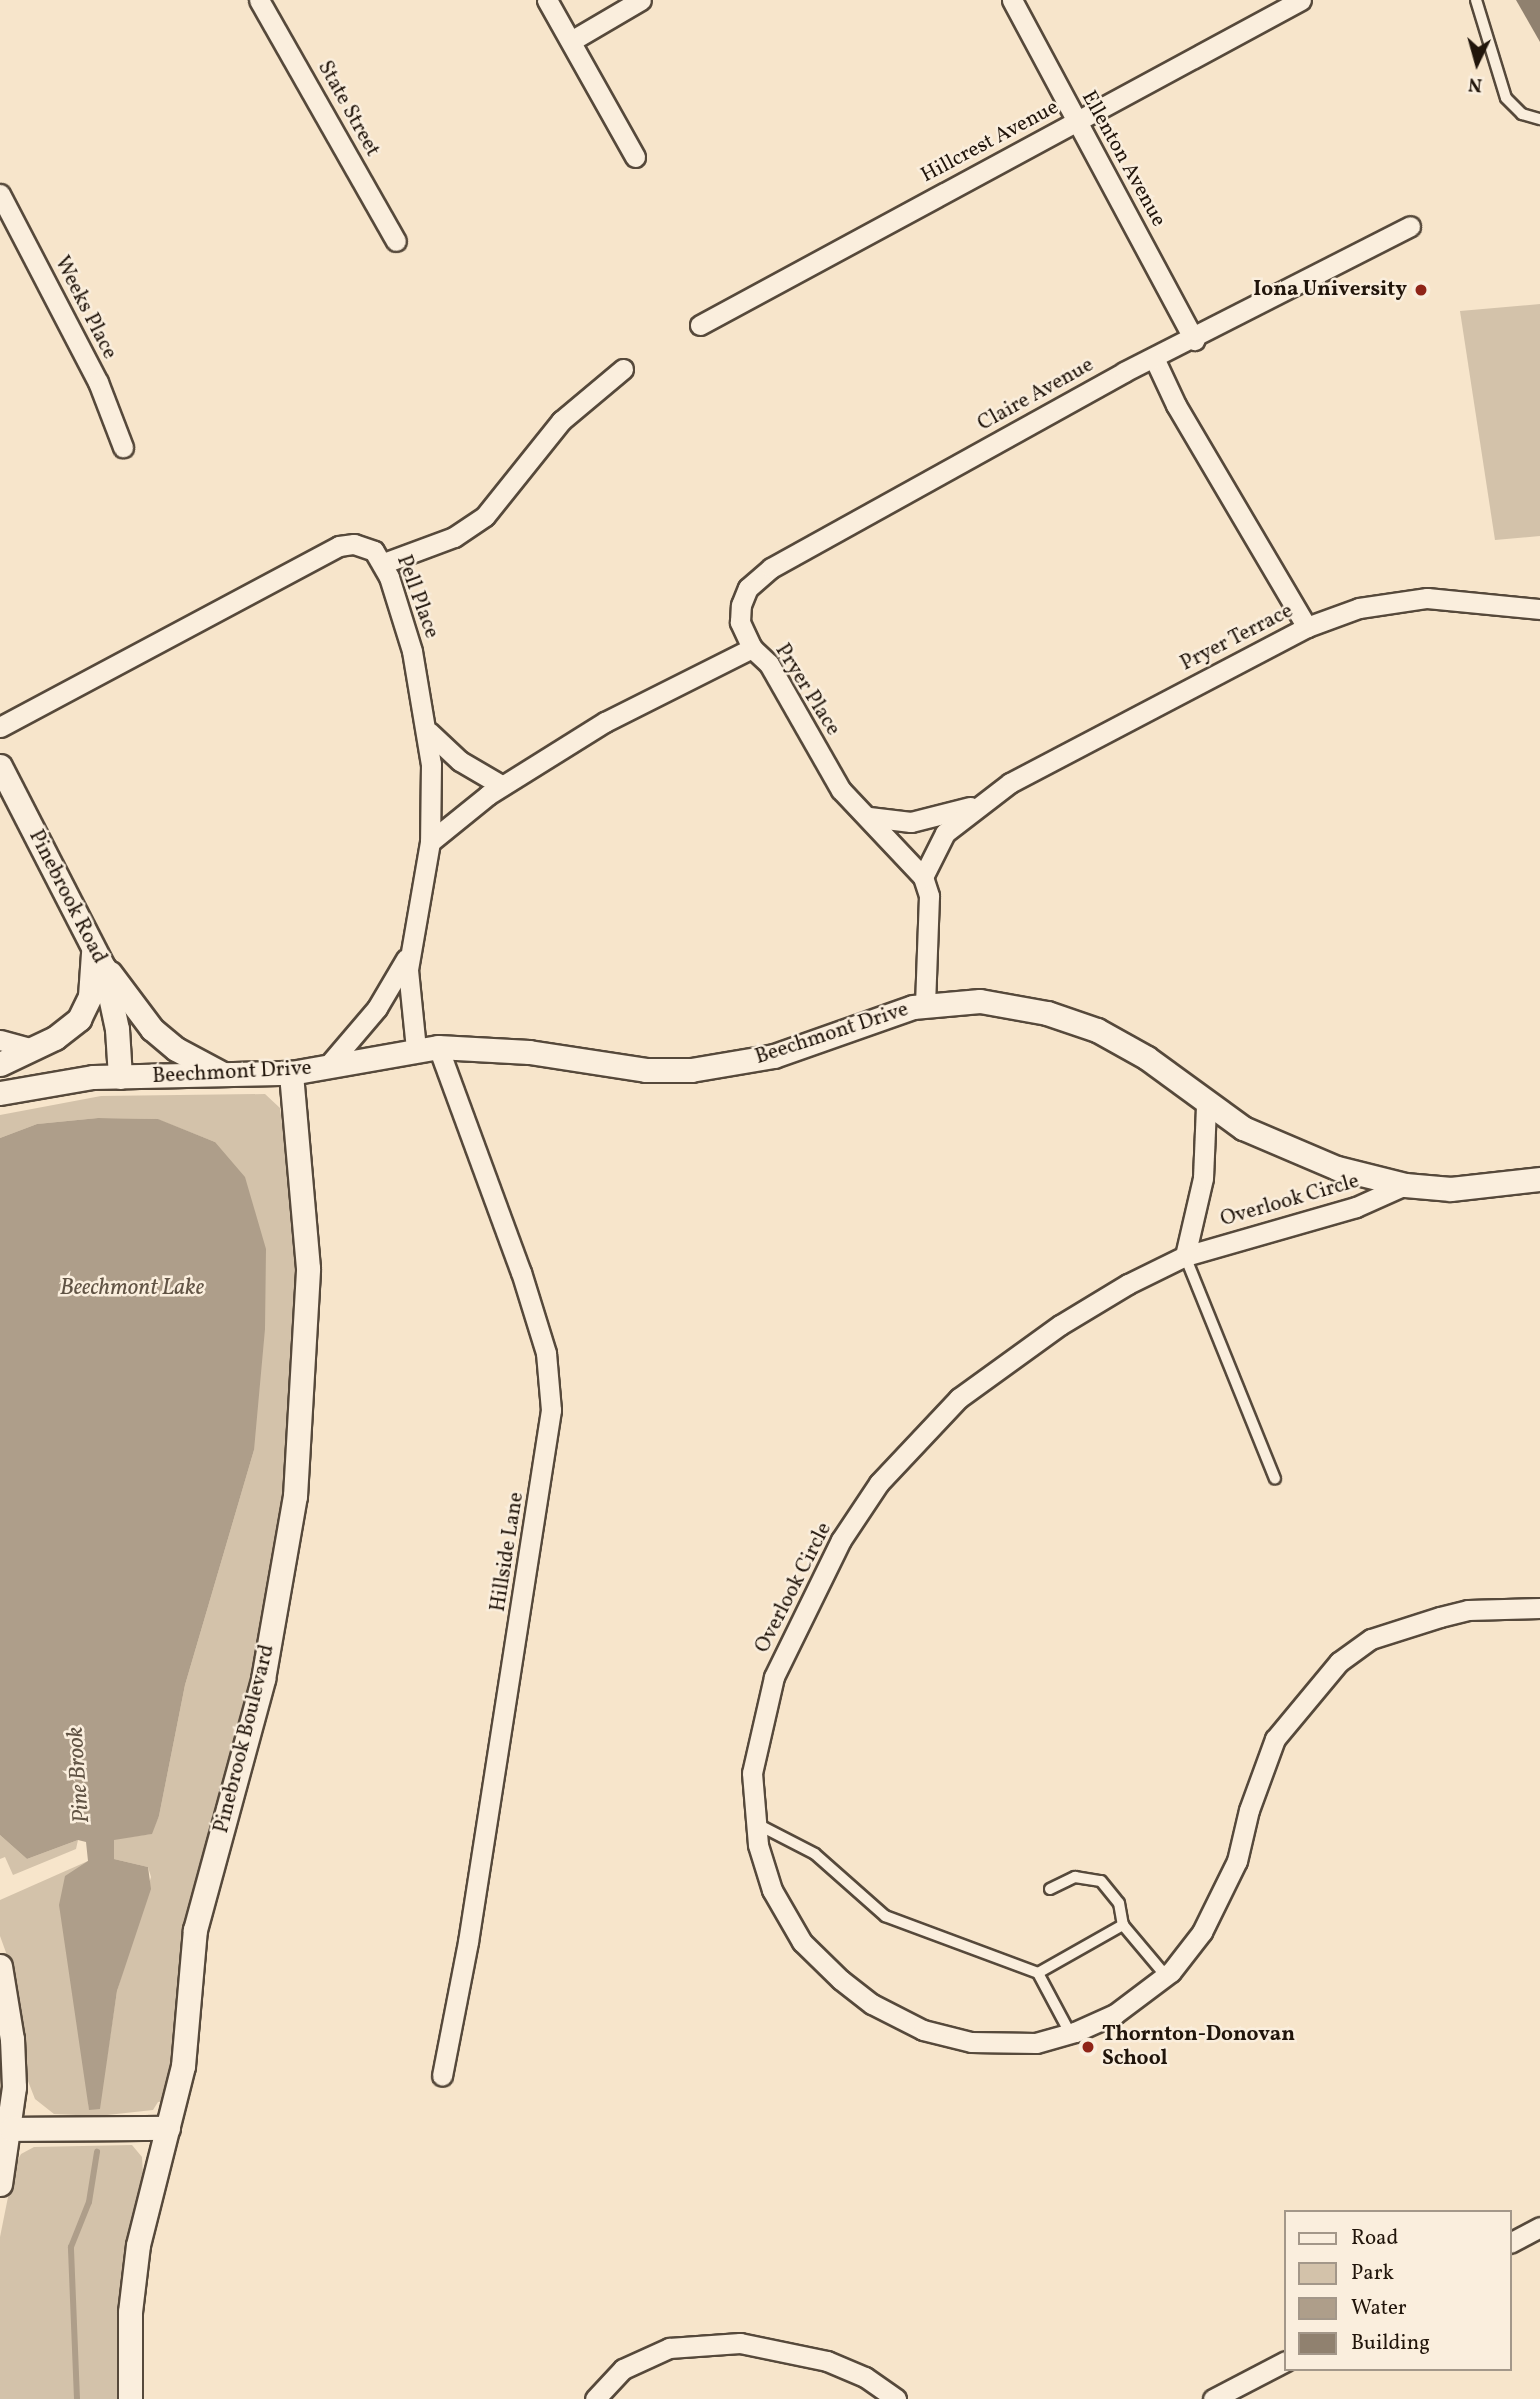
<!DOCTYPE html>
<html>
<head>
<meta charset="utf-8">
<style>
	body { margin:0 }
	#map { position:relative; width:1540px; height:2399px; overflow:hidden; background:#f7e5cb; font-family:Vollkorn,serif }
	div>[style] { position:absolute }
	.green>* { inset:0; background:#d3c2aa }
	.water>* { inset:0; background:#ae9e8a }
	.stream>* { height:6px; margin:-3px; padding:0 3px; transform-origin:3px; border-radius:3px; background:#ae9e8a }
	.building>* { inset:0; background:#90816f }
	.roads { filter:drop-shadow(2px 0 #56493b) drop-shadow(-2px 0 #56493b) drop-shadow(0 2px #56493b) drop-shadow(0 -2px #56493b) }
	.service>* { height:10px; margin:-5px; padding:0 5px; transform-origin:5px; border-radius:5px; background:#faeedd }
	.minor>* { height:19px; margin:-9.5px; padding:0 9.5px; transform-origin:9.5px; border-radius:9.5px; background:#faeedd }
	.tertiary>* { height:23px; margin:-11.5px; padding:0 11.5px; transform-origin:11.5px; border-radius:11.5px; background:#faeedd }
	.dots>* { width:19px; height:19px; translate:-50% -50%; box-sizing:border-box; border:4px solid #faeedd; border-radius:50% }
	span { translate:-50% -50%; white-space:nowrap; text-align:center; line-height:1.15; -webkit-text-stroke:5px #faeedd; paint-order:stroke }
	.street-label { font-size:21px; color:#21150b }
	.poi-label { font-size:21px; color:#21150b; font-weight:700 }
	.right { translate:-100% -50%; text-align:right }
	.left { translate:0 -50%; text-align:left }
	.water-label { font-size:23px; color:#605344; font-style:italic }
	.legend { position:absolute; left:1284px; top:2210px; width:228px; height:161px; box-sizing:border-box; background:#faeedd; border:2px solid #a39789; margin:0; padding:9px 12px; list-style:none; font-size:21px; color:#21150b }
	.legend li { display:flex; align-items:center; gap:14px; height:35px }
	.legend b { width:35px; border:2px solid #a39789 }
	.north { position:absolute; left:1442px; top:28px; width:70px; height:70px; -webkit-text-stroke:5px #faeedd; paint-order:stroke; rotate:185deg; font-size:19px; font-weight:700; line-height:28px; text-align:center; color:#21150b }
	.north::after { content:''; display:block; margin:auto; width:24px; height:32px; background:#21150b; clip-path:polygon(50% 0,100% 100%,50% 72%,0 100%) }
</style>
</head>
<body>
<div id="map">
	<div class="green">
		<i style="clip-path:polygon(1540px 304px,1540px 536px,1495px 540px,1460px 311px)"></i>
		<i style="clip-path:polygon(265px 1094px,280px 1108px,298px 1249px,288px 1497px,266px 1625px,166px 2101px,158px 2102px,153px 2110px,98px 2116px,54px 2114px,35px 2099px,26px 2076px,8px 1958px,0 1936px,0 1900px,88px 1861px,82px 2036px,89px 2109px,99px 2109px,117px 1991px,151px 1877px,148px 1867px,114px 1859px,114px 1839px,151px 1834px,159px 1816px,185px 1685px,254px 1450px,215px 1142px,157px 1119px,98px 1118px,37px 1124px,0 1138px,0 1115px,101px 1096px)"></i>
		<i style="clip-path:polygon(0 1835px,27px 1859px,78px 1840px,76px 1849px,13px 1875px,5px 1857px,0 1859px)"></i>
		<i style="clip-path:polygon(132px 2145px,142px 2157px,143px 2174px,122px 2277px,119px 2337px,123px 2399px,0 2399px,0 2237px,14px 2167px,21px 2154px,34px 2147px)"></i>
	</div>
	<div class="water">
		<i style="clip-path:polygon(98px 1118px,158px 1119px,215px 1142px,245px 1177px,266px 1249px,265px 1329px,254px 1450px,185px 1685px,159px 1816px,152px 1834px,114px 1840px,114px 1859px,148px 1867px,151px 1889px,117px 1991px,100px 2109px,89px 2110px,59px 1905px,65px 1876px,88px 1861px,86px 1842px,78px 1840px,27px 1859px,0 1835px,0 1138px,37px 1124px)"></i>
	</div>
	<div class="stream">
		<i style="left:77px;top:2399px;width:152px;rotate:-92.3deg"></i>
		<i style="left:71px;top:2247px;width:48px;rotate:-68.2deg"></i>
		<i style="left:89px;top:2202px;width:51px;rotate:-80.9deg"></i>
	</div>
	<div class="building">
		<i style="clip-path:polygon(1516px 0,1540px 0,1540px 42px)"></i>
	</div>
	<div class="roads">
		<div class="service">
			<i style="left:1476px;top:0;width:102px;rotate:73deg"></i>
			<i style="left:1506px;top:98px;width:23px;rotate:45deg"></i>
			<i style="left:1522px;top:114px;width:19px;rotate:16deg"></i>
			<i style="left:1185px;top:1256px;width:240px;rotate:68deg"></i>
			<i style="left:757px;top:1824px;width:65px;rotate:27.3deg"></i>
			<i style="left:815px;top:1854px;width:94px;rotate:41.5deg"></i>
			<i style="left:885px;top:1916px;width:163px;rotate:20.4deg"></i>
			<i style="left:1050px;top:1889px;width:28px;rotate:-26deg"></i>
			<i style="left:1075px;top:1877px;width:26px;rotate:9deg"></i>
			<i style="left:1101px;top:1881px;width:28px;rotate:51deg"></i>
			<i style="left:1119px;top:1903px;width:22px;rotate:80deg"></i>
			<i style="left:1123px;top:1925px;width:67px;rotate:49.9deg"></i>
			<i style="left:1070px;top:2033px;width:68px;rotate:-118.1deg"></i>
			<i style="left:1038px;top:1973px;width:98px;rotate:-29.5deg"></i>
		</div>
		<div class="minor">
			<i style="left:259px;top:0;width:277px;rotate:60.4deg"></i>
			<i style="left:547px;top:0;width:180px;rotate:60.7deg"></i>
			<i style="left:1012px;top:0;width:386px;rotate:61.8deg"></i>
			<i style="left:571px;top:41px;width:81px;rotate:-30.4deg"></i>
			<i style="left:0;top:194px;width:212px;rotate:62.5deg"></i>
			<i style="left:98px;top:382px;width:70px;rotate:69deg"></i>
			<i style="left:700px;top:325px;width:683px;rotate:-28.4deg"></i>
			<i style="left:1155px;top:360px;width:50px;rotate:65deg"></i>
			<i style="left:1176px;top:405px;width:258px;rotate:59.5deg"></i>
			<i style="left:384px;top:563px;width:75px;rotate:-20.4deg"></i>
			<i style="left:454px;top:537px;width:37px;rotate:-34deg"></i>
			<i style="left:485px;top:516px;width:122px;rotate:-51.3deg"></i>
			<i style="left:561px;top:421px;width:81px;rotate:-40deg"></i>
			<i style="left:752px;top:648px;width:29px;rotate:-115deg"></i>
			<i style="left:740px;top:622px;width:17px;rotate:-87deg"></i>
			<i style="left:741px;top:605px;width:18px;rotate:-68deg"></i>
			<i style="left:748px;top:588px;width:30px;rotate:-41deg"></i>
			<i style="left:771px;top:568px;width:404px;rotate:-29deg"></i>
			<i style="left:1124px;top:372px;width:321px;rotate:-27deg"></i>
			<i style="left:0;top:727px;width:384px;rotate:-28.1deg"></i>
			<i style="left:339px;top:546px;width:15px;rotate:-8deg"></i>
			<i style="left:354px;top:544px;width:21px;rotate:19deg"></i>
			<i style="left:374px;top:551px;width:30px;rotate:60deg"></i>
			<i style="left:389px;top:577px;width:77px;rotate:72.7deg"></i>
			<i style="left:412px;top:651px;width:115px;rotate:80.5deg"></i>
			<i style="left:431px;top:764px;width:78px;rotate:90.7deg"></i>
			<i style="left:430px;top:842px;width:130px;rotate:99.8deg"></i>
			<i style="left:408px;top:970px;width:79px;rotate:84.2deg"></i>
			<i style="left:429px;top:732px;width:42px;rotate:43.1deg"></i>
			<i style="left:460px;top:761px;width:48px;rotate:30.3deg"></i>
			<i style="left:869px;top:817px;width:42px;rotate:6.8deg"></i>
			<i style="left:911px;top:822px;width:61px;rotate:-14.3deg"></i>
			<i style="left:430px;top:842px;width:75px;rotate:-39deg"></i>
			<i style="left:488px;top:795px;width:138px;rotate:-32deg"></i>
			<i style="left:605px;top:722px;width:165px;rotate:-26.7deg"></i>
			<i style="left:752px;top:648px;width:23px;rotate:43deg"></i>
			<i style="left:769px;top:664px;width:145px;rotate:60.3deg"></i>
			<i style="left:841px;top:790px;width:120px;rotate:46.7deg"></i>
			<i style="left:923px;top:877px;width:20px;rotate:72deg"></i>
			<i style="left:929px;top:896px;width:108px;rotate:92.1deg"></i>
			<i style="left:923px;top:877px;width:49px;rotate:-63.4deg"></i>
			<i style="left:945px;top:833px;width:82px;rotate:-37.6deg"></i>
			<i style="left:1010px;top:783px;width:335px;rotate:-27.7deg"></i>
			<i style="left:1307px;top:627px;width:55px;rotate:-20.1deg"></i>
			<i style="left:1359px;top:608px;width:69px;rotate:-8.4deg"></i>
			<i style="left:1427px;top:598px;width:114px;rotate:5.6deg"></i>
			<i style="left:0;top:1040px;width:35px;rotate:15deg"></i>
			<i style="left:438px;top:1047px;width:240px;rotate:69.8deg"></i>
			<i style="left:521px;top:1272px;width:85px;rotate:72.8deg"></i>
			<i style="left:546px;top:1353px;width:57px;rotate:85deg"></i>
			<i style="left:551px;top:1410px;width:538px;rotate:98.87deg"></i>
			<i style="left:468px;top:1942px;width:136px;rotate:101deg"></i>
			<i style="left:326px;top:1068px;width:79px;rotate:-49.6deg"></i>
			<i style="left:377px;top:1008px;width:57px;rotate:-59.4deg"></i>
			<i style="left:1405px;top:1185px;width:54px;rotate:155.8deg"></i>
			<i style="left:1356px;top:1207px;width:178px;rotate:164deg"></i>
			<i style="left:1185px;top:1256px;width:64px;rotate:153.8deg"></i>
			<i style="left:1128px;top:1284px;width:79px;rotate:148.9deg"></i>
			<i style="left:1060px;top:1325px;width:125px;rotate:144.1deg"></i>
			<i style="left:959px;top:1398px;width:117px;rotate:133.3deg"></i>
			<i style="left:879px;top:1483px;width:69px;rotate:123.7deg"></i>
			<i style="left:841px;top:1540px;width:153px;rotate:116.1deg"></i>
			<i style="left:774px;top:1677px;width:98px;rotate:102.9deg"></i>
			<i style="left:752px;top:1773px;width:72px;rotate:85.2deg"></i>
			<i style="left:758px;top:1845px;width:47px;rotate:72.7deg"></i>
			<i style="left:772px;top:1890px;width:60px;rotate:60deg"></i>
			<i style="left:802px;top:1942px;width:54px;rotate:44.3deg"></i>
			<i style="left:841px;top:1980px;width:39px;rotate:38deg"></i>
			<i style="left:872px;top:2004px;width:57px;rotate:27deg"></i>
			<i style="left:923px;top:2030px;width:49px;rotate:14deg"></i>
			<i style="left:971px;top:2042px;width:65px;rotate:0.9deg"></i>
			<i style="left:1036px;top:2043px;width:41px;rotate:-15.8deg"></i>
			<i style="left:1075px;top:2032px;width:44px;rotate:-24.2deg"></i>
			<i style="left:1115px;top:2014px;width:70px;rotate:-36.9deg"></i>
			<i style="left:1171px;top:1972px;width:51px;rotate:-52.2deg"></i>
			<i style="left:1202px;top:1932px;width:79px;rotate:-63.8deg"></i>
			<i style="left:1237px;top:1861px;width:52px;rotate:-76.8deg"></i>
			<i style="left:1249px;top:1810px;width:76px;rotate:-69.9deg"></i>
			<i style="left:1275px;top:1739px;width:100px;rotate:-50.3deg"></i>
			<i style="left:1339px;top:1662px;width:39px;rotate:-36deg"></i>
			<i style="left:1371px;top:1639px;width:72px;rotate:-17.7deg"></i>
			<i style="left:1440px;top:1617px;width:29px;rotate:-14deg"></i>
			<i style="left:1468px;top:1610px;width:72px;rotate:-1.6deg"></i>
			<i style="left:1185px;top:1256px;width:80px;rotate:-77deg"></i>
			<i style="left:1203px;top:1178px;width:73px;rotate:-87.6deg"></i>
			<i style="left:1510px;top:2243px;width:34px;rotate:-28deg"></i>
			<i style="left:595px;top:2399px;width:41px;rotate:-47deg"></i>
			<i style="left:623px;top:2369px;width:51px;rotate:-24.5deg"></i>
			<i style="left:669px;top:2348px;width:71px;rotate:-4deg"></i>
			<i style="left:740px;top:2343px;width:89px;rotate:11.7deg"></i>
			<i style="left:827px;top:2361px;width:41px;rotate:22.8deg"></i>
			<i style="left:865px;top:2377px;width:38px;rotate:35deg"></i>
			<i style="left:1213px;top:2399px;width:82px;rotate:-27.5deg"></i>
		</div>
		<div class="tertiary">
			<i style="left:0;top:766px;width:227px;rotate:62.8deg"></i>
			<i style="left:104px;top:968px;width:62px;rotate:78deg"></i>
			<i style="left:117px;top:1029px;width:48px;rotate:86.4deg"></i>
			<i style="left:110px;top:973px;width:70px;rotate:53.1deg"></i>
			<i style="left:152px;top:1029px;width:31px;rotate:40deg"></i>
			<i style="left:176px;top:1049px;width:53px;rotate:28deg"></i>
			<i style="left:0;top:1064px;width:61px;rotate:-25.3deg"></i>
			<i style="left:55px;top:1038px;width:31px;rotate:-38deg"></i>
			<i style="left:79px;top:1019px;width:25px;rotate:-64deg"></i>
			<i style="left:90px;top:996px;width:43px;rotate:-86deg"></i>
			<i style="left:0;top:1093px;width:94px;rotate:-9.8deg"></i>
			<i style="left:93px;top:1077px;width:198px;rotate:-1.2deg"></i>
			<i style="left:291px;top:1073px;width:149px;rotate:-10deg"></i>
			<i style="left:438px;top:1047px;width:91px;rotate:3.1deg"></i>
			<i style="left:529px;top:1052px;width:118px;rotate:8.7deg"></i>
			<i style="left:646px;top:1070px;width:45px"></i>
			<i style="left:691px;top:1070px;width:84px;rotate:-9.6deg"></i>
			<i style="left:774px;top:1056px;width:147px;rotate:-19.4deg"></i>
			<i style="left:913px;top:1007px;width:67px;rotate:-5.1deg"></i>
			<i style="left:980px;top:1001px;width:68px;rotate:10.2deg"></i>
			<i style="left:1047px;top:1013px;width:53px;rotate:18.8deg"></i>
			<i style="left:1097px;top:1030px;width:57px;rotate:29.2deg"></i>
			<i style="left:1147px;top:1058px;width:119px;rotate:36.1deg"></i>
			<i style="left:1243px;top:1128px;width:102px;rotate:23.1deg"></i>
			<i style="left:1337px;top:1168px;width:70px;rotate:14deg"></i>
			<i style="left:1405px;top:1185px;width:46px;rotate:5deg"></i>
			<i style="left:1451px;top:1189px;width:90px;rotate:-6.4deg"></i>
			<i style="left:0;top:1966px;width:74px;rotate:80.7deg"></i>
			<i style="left:12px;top:2039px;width:48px;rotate:87.6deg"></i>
			<i style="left:14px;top:2087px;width:98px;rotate:98.2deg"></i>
			<i style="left:11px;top:2129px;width:157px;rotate:-0.4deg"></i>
			<i style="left:130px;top:2399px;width:87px;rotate:-90deg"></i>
			<i style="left:130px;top:2312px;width:67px;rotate:-83.2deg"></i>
			<i style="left:138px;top:2245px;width:185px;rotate:-75.9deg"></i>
			<i style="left:183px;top:2066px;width:137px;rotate:-85deg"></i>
			<i style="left:195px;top:1930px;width:260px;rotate:-74.8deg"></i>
			<i style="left:263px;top:1679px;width:186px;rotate:-80.1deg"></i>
			<i style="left:295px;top:1496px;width:228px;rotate:-86.7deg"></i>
			<i style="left:308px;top:1268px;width:196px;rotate:-95deg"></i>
		</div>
	</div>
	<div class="dots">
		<i style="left:1421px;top:290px;background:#8f2418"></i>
		<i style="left:1088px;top:2047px;background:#8f2418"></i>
	</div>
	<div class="street-label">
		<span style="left:348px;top:109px;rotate:61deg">State Street</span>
		<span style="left:990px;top:142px;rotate:-28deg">Hillcrest Avenue</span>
		<span style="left:1123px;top:159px;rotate:61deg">Ellenton Avenue</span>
		<span style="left:85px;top:308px;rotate:63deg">Weeks Place</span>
		<span style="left:1036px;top:395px;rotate:-29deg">Claire Avenue</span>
		<span style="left:417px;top:597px;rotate:70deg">Pell Place</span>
		<span style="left:1237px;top:638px;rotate:-27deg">Pryer Terrace</span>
		<span style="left:807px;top:690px;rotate:58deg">Pryer Place</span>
		<span style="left:67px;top:897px;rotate:63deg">Pinebrook Road</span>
		<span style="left:832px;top:1034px;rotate:-18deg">Beechmont Drive</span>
		<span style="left:232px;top:1073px;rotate:-3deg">Beechmont Drive</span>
		<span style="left:1290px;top:1201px;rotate:-16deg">Overlook Circle</span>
		<span style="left:508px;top:1552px;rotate:-81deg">Hillside Lane</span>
		<span style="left:794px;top:1588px;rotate:-63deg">Overlook Circle</span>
		<span style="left:245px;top:1739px;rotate:-76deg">Pinebrook Boulevard</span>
	</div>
	<div class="poi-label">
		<span class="right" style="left:1407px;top:290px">Iona University</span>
		<span class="left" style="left:1102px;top:2047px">Thornton-Donovan<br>School</span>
	</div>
	<div class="water-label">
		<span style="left:132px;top:1288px">Beechmont Lake</span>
		<span style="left:79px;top:1775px;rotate:-94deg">Pine Brook</span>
	</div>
	<ul class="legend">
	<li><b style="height:9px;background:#faeedd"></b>Road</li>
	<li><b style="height:19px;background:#d3c2aa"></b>Park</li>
	<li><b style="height:19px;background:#ae9e8a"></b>Water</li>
	<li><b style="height:19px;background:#90816f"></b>Building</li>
	</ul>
	<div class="north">N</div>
</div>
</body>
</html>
